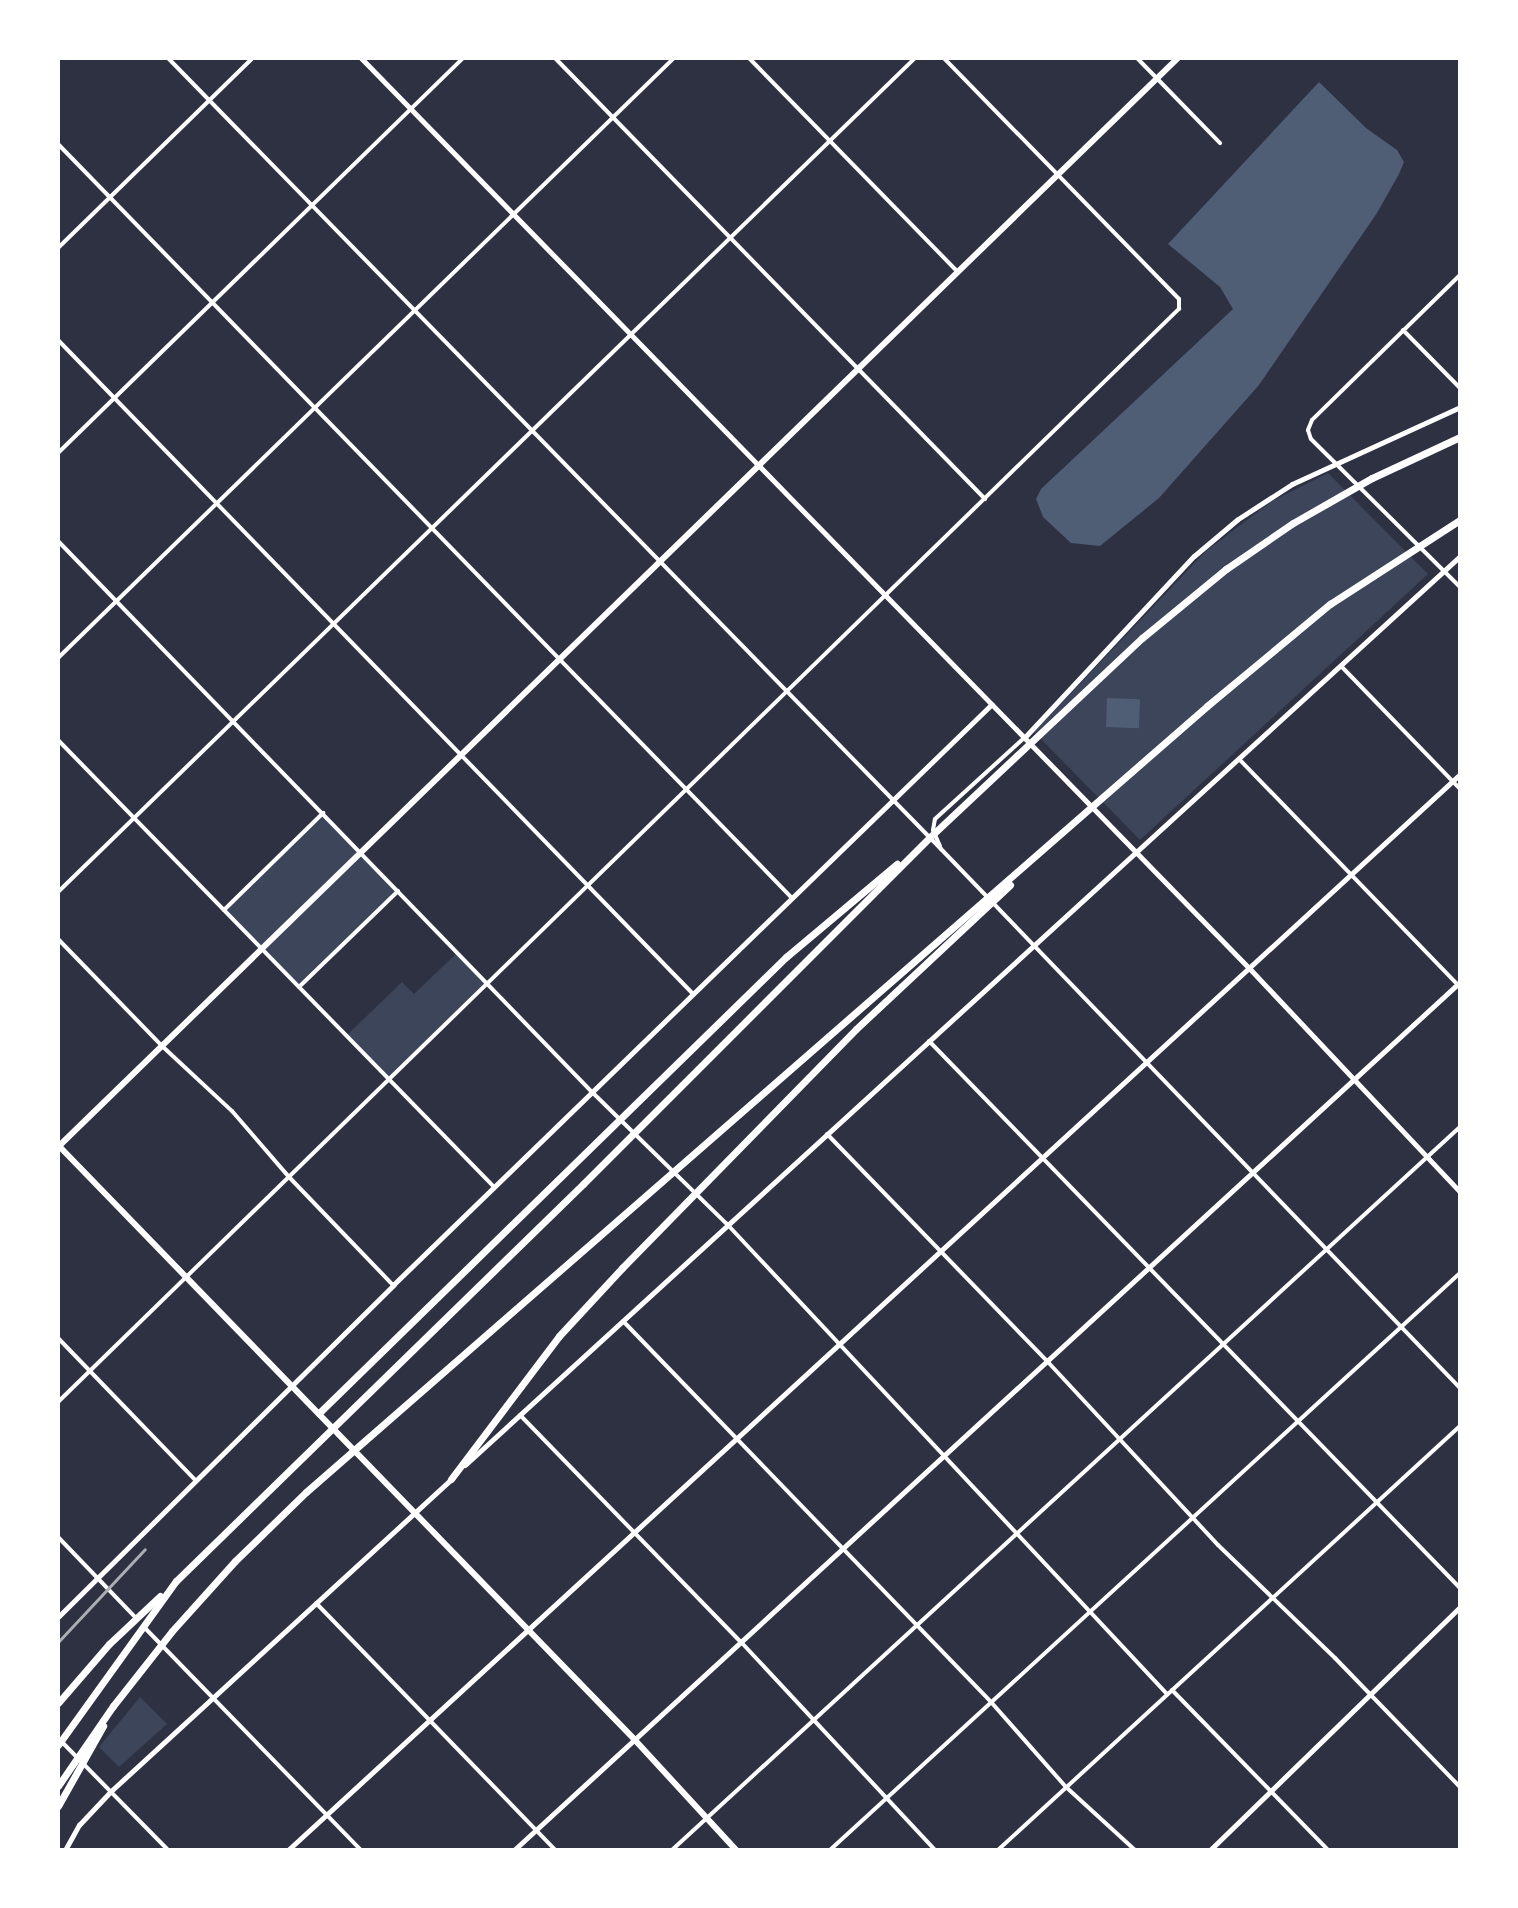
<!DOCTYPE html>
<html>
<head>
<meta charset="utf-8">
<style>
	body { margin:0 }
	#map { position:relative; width:1518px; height:1908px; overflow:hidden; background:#2d3142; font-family:"PT Sans Narrow",sans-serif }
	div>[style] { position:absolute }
	.green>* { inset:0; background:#3c4559; transform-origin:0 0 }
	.water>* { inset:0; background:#4f5d75; transform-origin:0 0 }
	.minor>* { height:4px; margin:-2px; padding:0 2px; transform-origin:2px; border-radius:2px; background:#fff }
	.tertiary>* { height:5px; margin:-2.5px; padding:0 2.5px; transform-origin:2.5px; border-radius:2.5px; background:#fff }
	.secondary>* { height:5px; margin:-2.5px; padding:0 2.5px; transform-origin:2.5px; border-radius:2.5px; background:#fff }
	.primary>* { height:6px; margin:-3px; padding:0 3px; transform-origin:3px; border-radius:3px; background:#fff }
	.motorway>* { height:7px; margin:-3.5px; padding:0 3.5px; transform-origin:3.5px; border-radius:3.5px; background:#fff }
	.rail>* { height:3px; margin:-1.5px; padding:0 1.5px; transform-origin:1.5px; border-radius:1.5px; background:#abadb3 }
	span { translate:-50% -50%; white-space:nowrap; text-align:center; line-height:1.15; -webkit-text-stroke:7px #fff; paint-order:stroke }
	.frame { position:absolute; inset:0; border:60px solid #fff; pointer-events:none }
</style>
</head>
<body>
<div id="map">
	<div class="green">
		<i style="clip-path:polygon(1328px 473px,1428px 574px,1140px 840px,1034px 732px,1206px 551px,1272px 501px)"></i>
		<i style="left:323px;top:813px;width:108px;height:139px;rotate:46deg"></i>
		<i style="clip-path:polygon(458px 952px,488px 983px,389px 1080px,346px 1036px,402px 982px,414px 994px)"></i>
		<i style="clip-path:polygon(140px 1697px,167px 1724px,119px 1767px,99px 1747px)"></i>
	</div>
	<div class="water">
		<i style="clip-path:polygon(1319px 82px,1366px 128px,1397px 150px,1404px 162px,1399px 174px,1377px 213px,1259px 385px,1159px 498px,1100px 546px,1071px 543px,1043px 517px,1036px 499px,1041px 489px,1233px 309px,1220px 287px,1168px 244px)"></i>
		<i style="left:1107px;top:698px;width:33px;height:29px;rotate:2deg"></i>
	</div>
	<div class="minor">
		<i style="left:168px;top:58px;width:1106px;rotate:45.66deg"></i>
		<i style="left:941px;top:849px;width:748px;rotate:46.08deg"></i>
		<i style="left:555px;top:58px;width:616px;rotate:45.72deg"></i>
		<i style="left:749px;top:58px;width:299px;rotate:45.7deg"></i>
		<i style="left:1137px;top:58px;width:119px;rotate:45.7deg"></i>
		<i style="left:58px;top:144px;width:1052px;rotate:45.77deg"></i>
		<i style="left:58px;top:248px;width:272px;rotate:-44.3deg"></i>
		<i style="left:1460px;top:275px;width:207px;rotate:135.6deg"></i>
		<i style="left:1312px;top:420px;width:11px;rotate:112deg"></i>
		<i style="left:1308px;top:430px;width:9px;rotate:72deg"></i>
		<i style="left:1311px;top:439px;width:210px;rotate:44.8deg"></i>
		<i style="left:1403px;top:330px;width:81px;rotate:45.5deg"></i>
		<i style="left:58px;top:340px;width:912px;rotate:45.84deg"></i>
		<i style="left:58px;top:453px;width:566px;rotate:-44.28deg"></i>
		<i style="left:58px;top:541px;width:767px;rotate:45.9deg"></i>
		<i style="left:592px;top:1092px;width:187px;rotate:44.4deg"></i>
		<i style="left:726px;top:1223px;width:645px;rotate:46.88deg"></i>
		<i style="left:58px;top:658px;width:860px;rotate:-44.25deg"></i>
		<i style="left:1341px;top:666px;width:171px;rotate:45.9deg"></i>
		<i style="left:58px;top:740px;width:624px;rotate:45.71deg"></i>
		<i style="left:1239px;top:759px;width:318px;rotate:45.9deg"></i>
		<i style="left:940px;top:846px;width:17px;rotate:-114deg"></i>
		<i style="left:933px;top:830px;width:11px;rotate:-80deg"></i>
		<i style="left:935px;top:819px;width:120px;rotate:-42.3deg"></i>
		<i style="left:58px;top:892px;width:1196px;rotate:-44.22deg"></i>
		<i style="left:224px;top:910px;width:139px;rotate:-44.4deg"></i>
		<i style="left:58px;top:939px;width:149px;rotate:45.8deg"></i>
		<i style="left:162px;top:1046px;width:96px;rotate:42.9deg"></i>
		<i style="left:232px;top:1111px;width:87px;rotate:49.2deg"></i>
		<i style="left:289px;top:1177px;width:150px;rotate:46.1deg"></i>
		<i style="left:299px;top:987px;width:138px;rotate:-44.1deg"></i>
		<i style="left:929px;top:1041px;width:762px;rotate:45.85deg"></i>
		<i style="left:827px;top:1134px;width:316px;rotate:45.9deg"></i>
		<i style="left:1047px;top:1361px;width:251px;rotate:47.1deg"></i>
		<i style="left:1218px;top:1545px;width:163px;rotate:44deg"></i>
		<i style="left:1335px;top:1658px;width:180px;rotate:45.9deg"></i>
		<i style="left:623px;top:1321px;width:530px;rotate:45.99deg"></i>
		<i style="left:991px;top:1702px;width:113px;rotate:48.6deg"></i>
		<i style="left:1066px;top:1787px;width:93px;rotate:42.4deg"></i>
		<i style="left:58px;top:1338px;width:197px;rotate:46deg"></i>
		<i style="left:58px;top:1402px;width:1566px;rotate:-44.28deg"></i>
		<i style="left:1179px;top:309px;width:10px;rotate:-90deg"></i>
		<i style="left:1179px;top:299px;width:337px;rotate:-134.3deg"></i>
		<i style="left:520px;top:1415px;width:317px;rotate:45.8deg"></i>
		<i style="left:741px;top:1642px;width:284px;rotate:47deg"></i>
		<i style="left:58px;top:1537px;width:114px;rotate:46.1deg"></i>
		<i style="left:316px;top:1603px;width:344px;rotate:45.9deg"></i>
		<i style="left:143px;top:1626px;width:313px;rotate:45.8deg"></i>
		<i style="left:1172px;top:1690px;width:223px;rotate:45.7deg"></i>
		<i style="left:58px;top:1738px;width:157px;rotate:45.5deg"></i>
		<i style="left:672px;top:1850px;width:1069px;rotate:-42.54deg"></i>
		<i style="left:830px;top:1850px;width:854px;rotate:-42.49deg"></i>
		<i style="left:998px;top:1850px;width:627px;rotate:-42.54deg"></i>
	</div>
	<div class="tertiary">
		<i style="left:361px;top:58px;width:1271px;rotate:45.7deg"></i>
		<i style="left:1249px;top:968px;width:308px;rotate:46.7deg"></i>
		<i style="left:1024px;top:738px;width:249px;rotate:-47deg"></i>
		<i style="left:1194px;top:556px;width:57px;rotate:-40.1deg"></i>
		<i style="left:1238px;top:519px;width:64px;rotate:-32.9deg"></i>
		<i style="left:1292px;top:484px;width:185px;rotate:-24.6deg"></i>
		<i style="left:465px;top:1465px;width:1348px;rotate:-42.41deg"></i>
		<i style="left:58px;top:1617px;width:472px;rotate:-44.7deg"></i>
		<i style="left:393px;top:1285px;width:834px;rotate:-44.13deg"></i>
		<i style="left:65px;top:1850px;width:29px;rotate:-61deg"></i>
		<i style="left:79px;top:1825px;width:47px;rotate:-46.7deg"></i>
		<i style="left:111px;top:1791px;width:463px;rotate:-42.5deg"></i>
	</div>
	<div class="secondary">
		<i style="left:288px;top:1850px;width:1591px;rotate:-42.55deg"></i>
		<i style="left:514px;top:1850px;width:1284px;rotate:-42.54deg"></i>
		<i style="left:1210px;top:1850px;width:349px;rotate:-44.2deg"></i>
	</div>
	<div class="primary">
		<i style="left:58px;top:1145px;width:827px;rotate:45.88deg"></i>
		<i style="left:634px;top:1739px;width:151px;rotate:47.4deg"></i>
		<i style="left:58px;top:1147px;width:1562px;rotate:-44.2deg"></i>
	</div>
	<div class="motorway">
		<i style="left:319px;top:1413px;width:653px;rotate:-44.32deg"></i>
		<i style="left:786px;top:957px;width:145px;rotate:-40deg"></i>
		<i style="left:451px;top:1479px;width:179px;rotate:-52.9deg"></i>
		<i style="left:559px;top:1336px;width:93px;rotate:-47.2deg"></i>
		<i style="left:622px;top:1268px;width:334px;rotate:-45.6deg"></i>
		<i style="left:856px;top:1029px;width:211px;rotate:-43.1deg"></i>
		<i style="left:58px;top:1703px;width:78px;rotate:-49.2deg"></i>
		<i style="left:109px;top:1644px;width:70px;rotate:-43.3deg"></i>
		<i style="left:58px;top:1745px;width:202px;rotate:-54.3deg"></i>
		<i style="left:176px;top:1581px;width:569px;rotate:-44.29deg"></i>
		<i style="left:583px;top:1184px;width:491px;rotate:-45deg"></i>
		<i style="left:930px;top:837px;width:291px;rotate:-43.2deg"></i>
		<i style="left:1142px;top:638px;width:109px;rotate:-39.4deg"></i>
		<i style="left:1226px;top:569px;width:81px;rotate:-34.5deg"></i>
		<i style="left:1293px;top:523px;width:91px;rotate:-29.7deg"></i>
		<i style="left:1372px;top:478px;width:97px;rotate:-25deg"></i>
		<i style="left:58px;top:1786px;width:97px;rotate:-55.5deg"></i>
		<i style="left:113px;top:1706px;width:95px;rotate:-51.8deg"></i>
		<i style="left:172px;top:1631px;width:94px;rotate:-48deg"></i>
		<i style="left:235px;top:1561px;width:99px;rotate:-44.2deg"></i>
		<i style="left:306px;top:1492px;width:1196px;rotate:-41.1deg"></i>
		<i style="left:1207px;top:706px;width:160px;rotate:-39.7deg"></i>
		<i style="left:1330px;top:604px;width:155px;rotate:-32.9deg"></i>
		<i style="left:58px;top:1806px;width:92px;rotate:-60.6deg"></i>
	</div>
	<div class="rail">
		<i style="left:58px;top:1642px;width:127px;rotate:-46.9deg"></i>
	</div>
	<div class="frame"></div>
</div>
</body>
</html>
